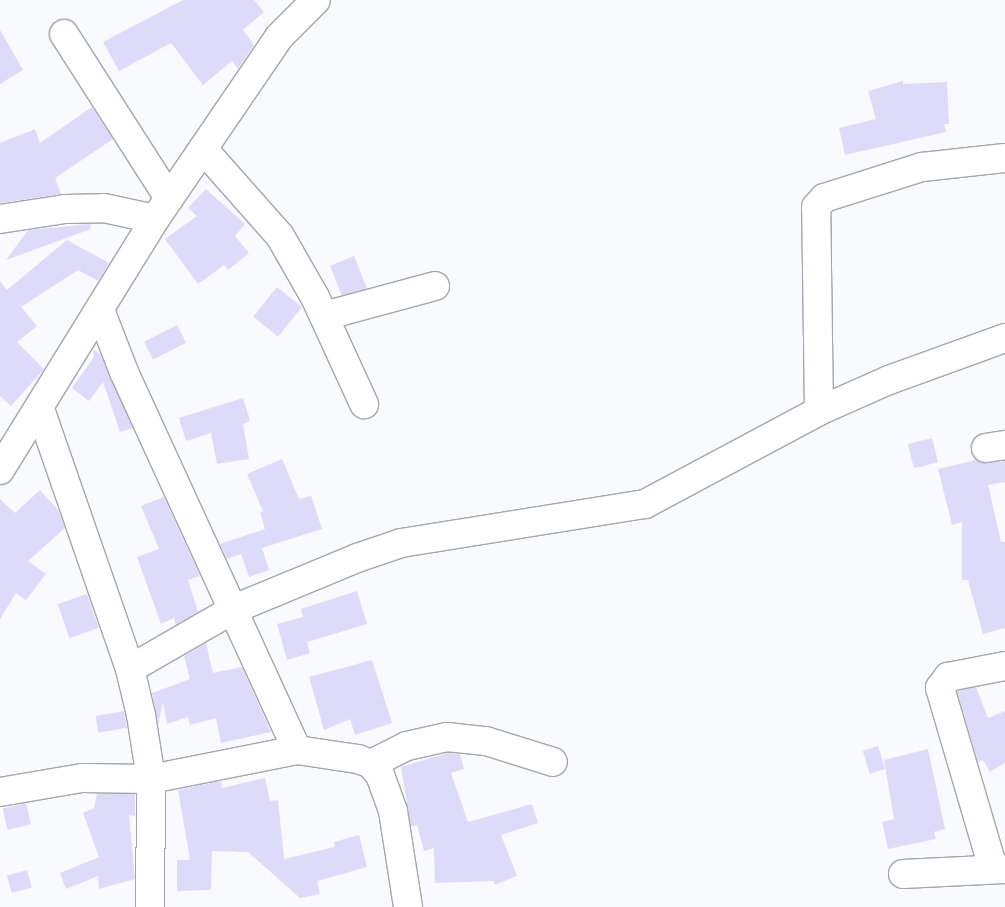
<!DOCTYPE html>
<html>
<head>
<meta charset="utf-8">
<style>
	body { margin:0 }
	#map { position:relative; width:1005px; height:907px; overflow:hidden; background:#f9fafe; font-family:Manrope,sans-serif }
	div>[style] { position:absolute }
	.building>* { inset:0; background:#dcdbfa; transform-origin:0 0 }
	.roads { filter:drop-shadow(1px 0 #a5a6aa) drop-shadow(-1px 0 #a5a6aa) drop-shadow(0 1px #a5a6aa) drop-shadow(0 -1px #a5a6aa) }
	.minor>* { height:28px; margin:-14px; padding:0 14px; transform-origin:14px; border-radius:14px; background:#fff }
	span { translate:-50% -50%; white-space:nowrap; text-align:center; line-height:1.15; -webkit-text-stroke:4.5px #fff; paint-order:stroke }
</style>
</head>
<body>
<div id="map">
	<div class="building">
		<i style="clip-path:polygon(183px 0,254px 0,264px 12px,243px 30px,254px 45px,238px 69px,232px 61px,203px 85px,171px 43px,119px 71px,103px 42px)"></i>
		<i style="clip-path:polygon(0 30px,23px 70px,0 84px)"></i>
		<i style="clip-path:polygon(903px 81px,903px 84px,947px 82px,949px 124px,944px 124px,946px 132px,845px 155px,839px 128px,876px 119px,868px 91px)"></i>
		<i style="clip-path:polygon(92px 107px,113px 139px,55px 178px,61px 194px,0 203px,0 143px,35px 129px,40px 143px)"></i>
		<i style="clip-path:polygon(206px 189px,245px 224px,235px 236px,249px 253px,228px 270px,224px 265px,198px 284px,165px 239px,197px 216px,188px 208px)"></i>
		<i style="clip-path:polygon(90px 224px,91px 229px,6px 260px,28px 230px)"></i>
		<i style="clip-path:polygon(67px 240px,109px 263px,98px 281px,78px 270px,21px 307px,37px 326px,17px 342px,44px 369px,11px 406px,0 396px,0 281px,7px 290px)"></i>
		<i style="left:354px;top:256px;width:35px;height:26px;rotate:68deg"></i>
		<i style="left:277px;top:287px;width:32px;height:38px;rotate:39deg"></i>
		<i style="left:177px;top:325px;width:20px;height:37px;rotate:63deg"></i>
		<i style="clip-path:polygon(93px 349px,100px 354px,133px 428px,120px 432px,103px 382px,89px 401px,72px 388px,94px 357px)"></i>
		<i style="clip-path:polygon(243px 398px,250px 421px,243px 424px,249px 459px,217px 464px,211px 433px,186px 441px,179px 418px)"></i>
		<i style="left:932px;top:438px;width:25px;height:25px;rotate:76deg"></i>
		<i style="clip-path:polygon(282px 459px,299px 499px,311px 496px,322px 529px,262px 548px,269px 570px,249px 577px,241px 554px,227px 559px,220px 544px,265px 529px,260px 512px,263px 511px,247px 474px)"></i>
		<i style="clip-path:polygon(976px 460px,988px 463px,1005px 461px,1005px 482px,988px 485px,1001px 542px,1005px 542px,1005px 628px,983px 634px,968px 580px,962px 580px,962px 522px,952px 525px,938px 469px)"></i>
		<i style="clip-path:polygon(40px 490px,58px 510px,65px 528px,28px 561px,46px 574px,26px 600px,16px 593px,0 619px,0 499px,15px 513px)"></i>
		<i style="clip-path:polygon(164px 497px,200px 576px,188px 580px,198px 612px,176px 625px,174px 618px,161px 624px,137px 557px,159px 549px,141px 506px)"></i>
		<i style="clip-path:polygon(357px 591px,367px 624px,307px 642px,310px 653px,287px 660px,277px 624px,303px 617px,301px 609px)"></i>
		<i style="left:87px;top:594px;width:36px;height:31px;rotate:71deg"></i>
		<i style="clip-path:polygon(206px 643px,213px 673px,242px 667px,271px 732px,221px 743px,216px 718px,190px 725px,188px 717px,167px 724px,163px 702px,158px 725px,152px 693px,190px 679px,184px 656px)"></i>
		<i style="clip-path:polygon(372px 660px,392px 723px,355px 735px,350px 719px,324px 730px,309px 677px)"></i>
		<i style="clip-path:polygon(976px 687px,988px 718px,1005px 711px,1005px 763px,990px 772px,983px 760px,978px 762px,957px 691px)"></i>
		<i style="left:124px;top:711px;width:17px;height:29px;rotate:80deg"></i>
		<i style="left:878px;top:746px;width:24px;height:16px;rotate:73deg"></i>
		<i style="clip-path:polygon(928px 749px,945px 829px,934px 832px,936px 839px,888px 849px,882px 822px,894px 819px,884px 760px)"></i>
		<i style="clip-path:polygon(448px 753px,460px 754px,464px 769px,451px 773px,468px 822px,532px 804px,538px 823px,501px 835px,517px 876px,495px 885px,493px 881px,435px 883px,434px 848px,424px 851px,417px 825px,411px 827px,401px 767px)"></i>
		<i style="clip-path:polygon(265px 778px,270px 801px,278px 800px,284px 859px,335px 847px,334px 842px,359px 835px,367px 867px,317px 881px,320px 894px,300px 898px,248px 852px,212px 851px,211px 890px,177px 891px,177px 860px,190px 860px,178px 790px,221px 781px,222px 788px)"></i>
		<i style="clip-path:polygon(97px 794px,135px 794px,135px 816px,129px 815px,135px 879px,99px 889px,98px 876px,66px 889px,60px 873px,99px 857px,83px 813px,94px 808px)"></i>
		<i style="left:26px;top:803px;width:22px;height:24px;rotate:77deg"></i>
		<i style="left:27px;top:870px;width:18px;height:21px;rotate:74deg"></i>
	</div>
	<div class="roads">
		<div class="minor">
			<i style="left:64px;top:34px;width:195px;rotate:57.4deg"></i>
			<i style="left:203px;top:149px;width:116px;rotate:48.5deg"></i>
			<i style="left:280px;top:236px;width:70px;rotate:60.2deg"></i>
			<i style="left:315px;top:297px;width:118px;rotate:65.4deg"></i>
			<i style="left:0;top:219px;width:66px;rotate:-8.7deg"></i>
			<i style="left:65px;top:209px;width:39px;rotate:-1deg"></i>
			<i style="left:104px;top:208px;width:52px;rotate:12.2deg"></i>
			<i style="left:100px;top:310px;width:66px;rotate:68.8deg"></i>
			<i style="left:124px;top:372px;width:416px;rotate:65.4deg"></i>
			<i style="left:324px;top:316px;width:115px;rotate:-15.1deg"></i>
			<i style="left:40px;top:409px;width:275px;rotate:70.9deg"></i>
			<i style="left:130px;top:669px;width:47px;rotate:76.6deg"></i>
			<i style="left:141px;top:715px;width:65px;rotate:81.1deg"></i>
			<i style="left:151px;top:779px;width:128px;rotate:90.4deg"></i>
			<i style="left:819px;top:411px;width:204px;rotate:-90.8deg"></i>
			<i style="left:816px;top:207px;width:12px;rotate:-48deg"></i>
			<i style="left:824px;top:198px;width:103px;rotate:-17.6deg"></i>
			<i style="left:922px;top:167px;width:83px;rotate:-6.2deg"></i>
			<i style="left:986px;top:448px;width:19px;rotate:-9deg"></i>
			<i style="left:0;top:470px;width:295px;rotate:-58.3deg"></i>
			<i style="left:155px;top:219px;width:220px;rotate:-55.7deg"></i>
			<i style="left:279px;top:37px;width:52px;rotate:-45deg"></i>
			<i style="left:130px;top:669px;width:120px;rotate:-30deg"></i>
			<i style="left:234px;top:609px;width:133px;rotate:-22.5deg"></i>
			<i style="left:357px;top:558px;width:46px;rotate:-18.8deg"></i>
			<i style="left:401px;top:543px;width:247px;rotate:-9.1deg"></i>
			<i style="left:645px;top:504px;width:197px;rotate:-28.1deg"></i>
			<i style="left:819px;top:411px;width:77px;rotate:-23.9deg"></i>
			<i style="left:889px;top:380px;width:123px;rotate:-19.9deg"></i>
			<i style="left:371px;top:764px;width:40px;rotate:-26.6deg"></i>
			<i style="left:407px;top:746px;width:41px;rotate:-12.7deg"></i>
			<i style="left:447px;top:737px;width:39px;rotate:6deg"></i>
			<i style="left:486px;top:741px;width:70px;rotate:17.4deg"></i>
			<i style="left:0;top:792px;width:83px;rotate:-9.7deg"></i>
			<i style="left:82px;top:778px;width:69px;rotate:0.8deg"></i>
			<i style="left:151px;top:779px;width:149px;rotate:-11.2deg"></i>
			<i style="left:297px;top:750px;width:62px;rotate:8.4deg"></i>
			<i style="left:358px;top:759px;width:14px;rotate:21deg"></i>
			<i style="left:371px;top:764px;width:14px;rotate:51deg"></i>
			<i style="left:380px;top:775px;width:38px;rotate:70deg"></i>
			<i style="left:393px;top:811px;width:97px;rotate:81.1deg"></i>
			<i style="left:993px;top:868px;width:188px;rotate:-106.4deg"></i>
			<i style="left:940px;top:688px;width:14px;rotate:-54deg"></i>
			<i style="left:948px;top:677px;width:58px;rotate:-10.9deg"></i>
			<i style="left:903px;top:874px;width:102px;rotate:-2.8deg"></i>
		</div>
	</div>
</div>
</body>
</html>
